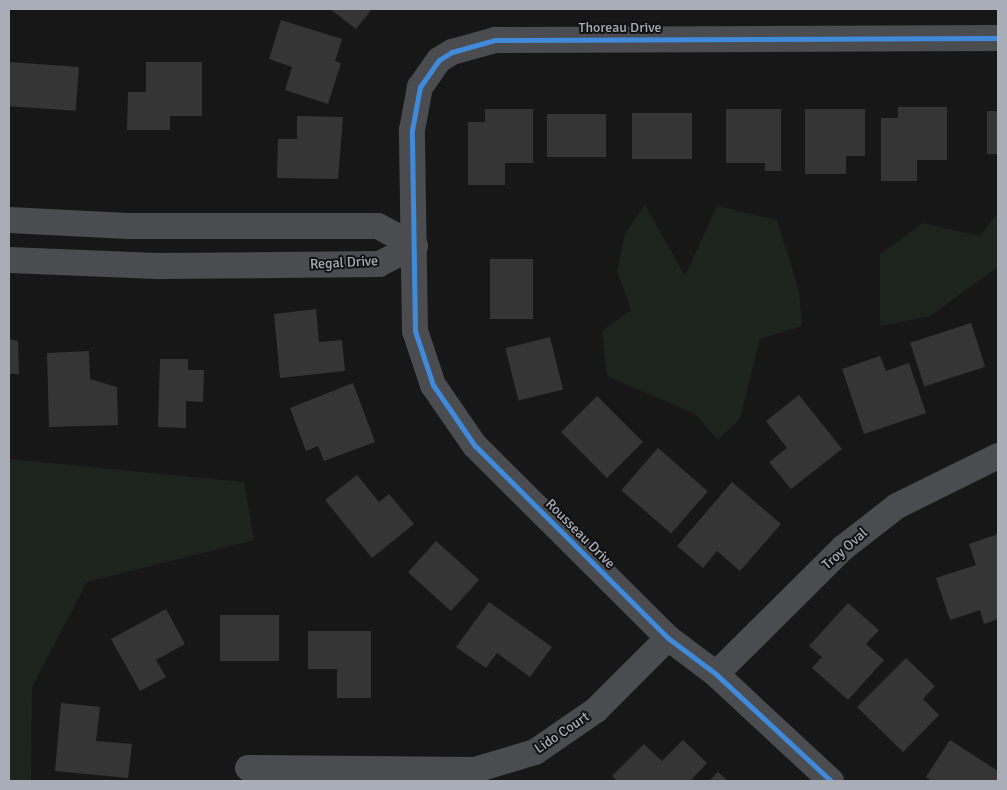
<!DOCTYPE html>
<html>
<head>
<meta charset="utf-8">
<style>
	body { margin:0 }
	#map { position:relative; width:1007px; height:790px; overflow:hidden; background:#171717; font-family:Signika,sans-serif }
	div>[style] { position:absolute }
	.green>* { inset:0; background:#1d241e }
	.building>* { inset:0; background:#353536; transform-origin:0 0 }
	.minor>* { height:26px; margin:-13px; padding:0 13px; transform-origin:13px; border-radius:13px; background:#4b4c50 }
	.cycleway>* { height:5px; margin:-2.5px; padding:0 2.5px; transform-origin:2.5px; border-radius:2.5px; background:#408adc }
	span { translate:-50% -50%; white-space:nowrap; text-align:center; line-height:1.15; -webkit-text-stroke:4px #111113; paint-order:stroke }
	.street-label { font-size:14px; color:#a8adb8 }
	.frame { position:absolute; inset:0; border:10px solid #a8adb8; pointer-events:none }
</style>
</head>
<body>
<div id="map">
	<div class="green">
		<i style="clip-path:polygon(645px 205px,685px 276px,717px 206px,777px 220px,799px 291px,802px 326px,760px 339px,740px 419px,718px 440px,695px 414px,607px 376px,602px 331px,631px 310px,617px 271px,625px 233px)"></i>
		<i style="clip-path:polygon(998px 213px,998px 267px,930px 316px,880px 326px,880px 254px,923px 223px,980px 236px)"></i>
		<i style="clip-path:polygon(9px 459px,244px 482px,254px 540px,87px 582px,32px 687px,31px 781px,9px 781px)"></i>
	</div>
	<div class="building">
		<i style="clip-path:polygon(330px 9px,372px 9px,356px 29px)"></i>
		<i style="clip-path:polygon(281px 20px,342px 39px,335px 61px,341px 63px,328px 104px,285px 90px,292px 67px,269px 59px)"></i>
		<i style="left:9px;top:62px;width:70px;height:44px;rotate:4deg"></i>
		<i style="clip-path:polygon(146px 62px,202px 62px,202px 116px,170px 116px,170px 130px,127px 130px,128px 92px,146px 92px)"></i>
		<i style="clip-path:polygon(898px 107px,947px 107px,947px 160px,917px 160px,917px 181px,881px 181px,881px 118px,898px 118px)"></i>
		<i style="clip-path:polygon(485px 109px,533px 109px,533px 163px,505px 163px,505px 185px,468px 185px,468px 122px,485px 122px)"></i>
		<i style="clip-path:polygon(726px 109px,781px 109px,781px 171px,765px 171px,765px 163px,726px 163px)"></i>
		<i style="clip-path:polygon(805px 109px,865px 109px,865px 156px,846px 156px,846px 174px,805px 174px)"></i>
		<i style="left:987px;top:111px;width:11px;height:43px"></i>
		<i style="left:632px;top:113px;width:60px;height:46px"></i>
		<i style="left:547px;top:114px;width:59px;height:43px"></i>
		<i style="clip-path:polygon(297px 116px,343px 117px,338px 179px,277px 178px,278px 139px,297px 139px)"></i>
		<i style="left:490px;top:259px;width:43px;height:60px"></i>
		<i style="clip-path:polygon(316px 309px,319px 342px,342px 340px,345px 371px,280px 378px,274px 314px)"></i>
		<i style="left:971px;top:323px;width:46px;height:64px;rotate:72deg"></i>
		<i style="left:550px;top:337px;width:54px;height:46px;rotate:76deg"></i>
		<i style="clip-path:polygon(9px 339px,18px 341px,19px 374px,9px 374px)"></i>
		<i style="clip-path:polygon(89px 351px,90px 379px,117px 387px,118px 425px,49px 427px,47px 353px)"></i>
		<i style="clip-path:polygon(880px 356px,886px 371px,909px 363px,926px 413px,864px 434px,842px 369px)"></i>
		<i style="clip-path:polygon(160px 359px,188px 359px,188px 370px,204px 370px,203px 402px,186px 401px,186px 428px,158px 427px)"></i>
		<i style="clip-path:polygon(353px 383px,375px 442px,324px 461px,318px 446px,306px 451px,290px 408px)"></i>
		<i style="clip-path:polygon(799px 395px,842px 449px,791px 489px,769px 462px,787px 448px,766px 421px)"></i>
		<i style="left:597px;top:396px;width:65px;height:51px;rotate:45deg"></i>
		<i style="left:658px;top:448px;width:66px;height:56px;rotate:41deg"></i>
		<i style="clip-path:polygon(357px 475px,379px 502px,389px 494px,414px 524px,372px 558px,325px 500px)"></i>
		<i style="clip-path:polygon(732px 482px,781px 524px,740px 571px,717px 551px,703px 568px,677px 546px)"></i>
		<i style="clip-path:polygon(998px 534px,998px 619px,984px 624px,980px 610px,950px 620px,936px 578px,976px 565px,969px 544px)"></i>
		<i style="left:436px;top:541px;width:58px;height:42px;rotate:42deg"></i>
		<i style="clip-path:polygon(489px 602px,552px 647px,530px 677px,497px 653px,486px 668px,456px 647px)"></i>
		<i style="clip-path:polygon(848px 603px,879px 630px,866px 644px,884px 660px,848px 700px,812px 668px,822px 657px,809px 646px)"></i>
		<i style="clip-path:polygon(166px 609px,185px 644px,156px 660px,166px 677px,140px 691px,111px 639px)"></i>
		<i style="left:220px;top:615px;width:59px;height:46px"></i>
		<i style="clip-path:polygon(308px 631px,371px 631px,371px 698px,337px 698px,337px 669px,308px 669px)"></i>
		<i style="clip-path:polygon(906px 658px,935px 686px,923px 699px,939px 715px,903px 752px,857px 707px)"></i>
		<i style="clip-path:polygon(61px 703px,100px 707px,96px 741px,132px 744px,128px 778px,55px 771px)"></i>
		<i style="clip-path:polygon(683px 740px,707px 763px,690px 781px,617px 781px,612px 776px,644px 744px,662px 761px)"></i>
		<i style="clip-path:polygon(950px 740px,998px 771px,998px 781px,932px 781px,926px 777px)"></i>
		<i style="clip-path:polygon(718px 772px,728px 781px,709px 781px)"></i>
	</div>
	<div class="minor">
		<i style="left:9px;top:220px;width:119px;rotate:2.9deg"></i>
		<i style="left:128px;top:226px;width:250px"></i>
		<i style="left:378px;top:226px;width:42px;rotate:28.4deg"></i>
		<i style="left:9px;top:260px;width:148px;rotate:2.3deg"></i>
		<i style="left:157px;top:266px;width:222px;rotate:-0.5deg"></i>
		<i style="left:379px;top:264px;width:40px;rotate:-26.6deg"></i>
		<i style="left:716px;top:674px;width:179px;rotate:-44.8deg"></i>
		<i style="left:843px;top:548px;width:68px;rotate:-37.9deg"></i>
		<i style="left:897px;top:506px;width:113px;rotate:-26.3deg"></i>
		<i style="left:248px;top:768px;width:227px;rotate:0.5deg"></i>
		<i style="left:475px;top:770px;width:63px;rotate:-16.7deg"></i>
		<i style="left:535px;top:752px;width:74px;rotate:-34.5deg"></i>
		<i style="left:596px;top:710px;width:102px;rotate:-45deg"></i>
		<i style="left:831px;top:781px;width:157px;rotate:-137.1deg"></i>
		<i style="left:716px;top:674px;width:60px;rotate:-143.1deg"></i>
		<i style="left:668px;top:638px;width:272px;rotate:-135.1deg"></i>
		<i style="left:475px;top:446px;width:74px;rotate:-124.5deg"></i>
		<i style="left:433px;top:385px;width:57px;rotate:-108.4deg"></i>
		<i style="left:415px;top:331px;width:201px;rotate:-90.9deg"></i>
		<i style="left:412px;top:130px;width:44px;rotate:-79.5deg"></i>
		<i style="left:420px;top:87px;width:33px;rotate:-55deg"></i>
		<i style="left:439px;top:60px;width:15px;rotate:-32deg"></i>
		<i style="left:452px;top:52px;width:45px;rotate:-15.6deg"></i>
		<i style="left:495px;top:40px;width:503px;rotate:-0.23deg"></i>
	</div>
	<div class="cycleway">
		<i style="left:831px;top:781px;width:157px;rotate:-137.1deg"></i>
		<i style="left:716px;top:674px;width:60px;rotate:-143.1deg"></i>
		<i style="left:668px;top:638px;width:272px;rotate:-135.1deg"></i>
		<i style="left:475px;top:446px;width:74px;rotate:-124.5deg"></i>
		<i style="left:433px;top:385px;width:57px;rotate:-108.4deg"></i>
		<i style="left:415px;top:331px;width:201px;rotate:-90.9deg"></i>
		<i style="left:412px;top:130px;width:44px;rotate:-79.5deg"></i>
		<i style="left:420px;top:87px;width:33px;rotate:-55deg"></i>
		<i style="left:439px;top:60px;width:15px;rotate:-32deg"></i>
		<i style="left:452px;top:52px;width:45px;rotate:-15.6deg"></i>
		<i style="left:495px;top:40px;width:503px;rotate:-0.23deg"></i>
	</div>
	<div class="street-label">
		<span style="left:620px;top:28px">Thoreau Drive</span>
		<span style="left:344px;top:263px;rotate:-3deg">Regal Drive</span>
		<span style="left:580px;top:534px;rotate:45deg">Rousseau Drive</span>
		<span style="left:845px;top:549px;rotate:-41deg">Troy Oval</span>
		<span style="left:562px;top:733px;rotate:-34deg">Lido Court</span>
	</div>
	<div class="frame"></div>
</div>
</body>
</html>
